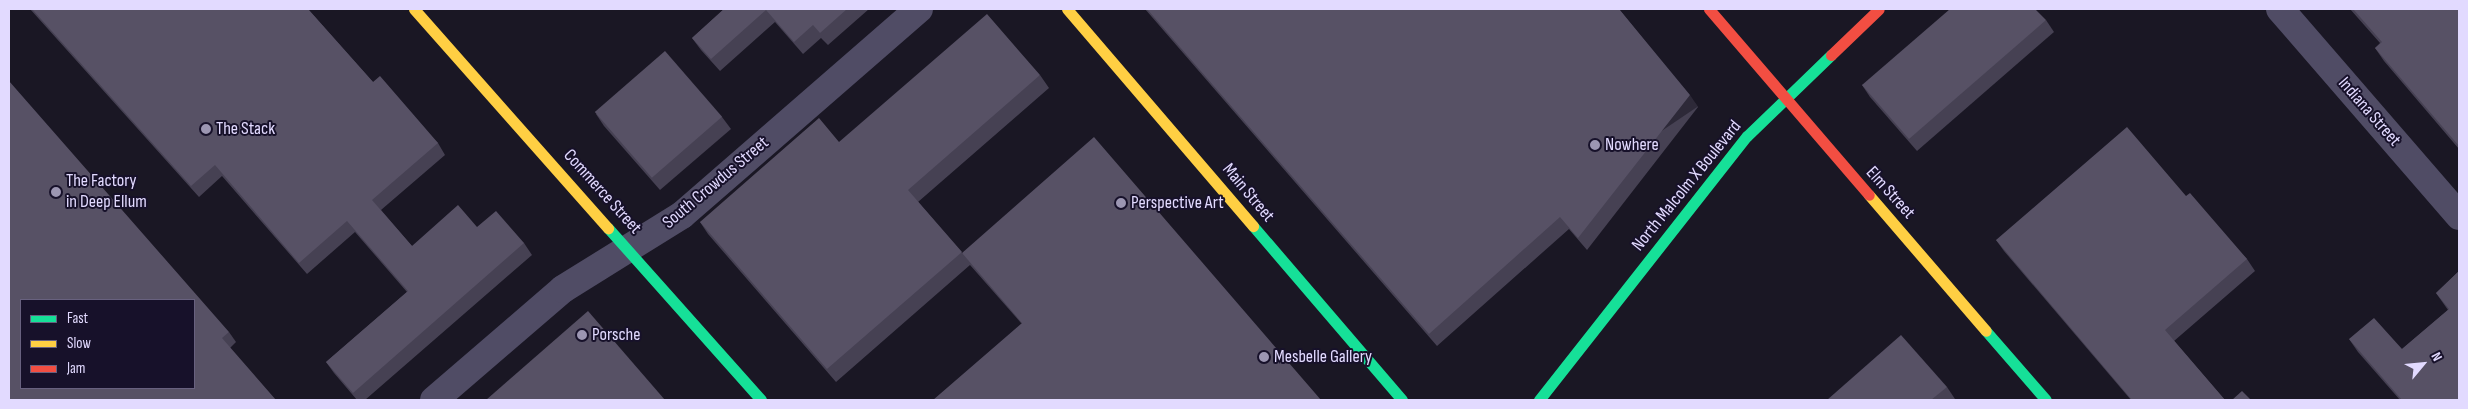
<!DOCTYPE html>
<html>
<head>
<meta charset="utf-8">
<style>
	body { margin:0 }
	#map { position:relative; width:2468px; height:409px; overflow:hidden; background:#1a1724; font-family:"Sofia Sans Condensed",sans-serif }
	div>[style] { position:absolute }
	.street>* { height:28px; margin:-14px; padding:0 14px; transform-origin:14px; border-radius:14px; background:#504c65 }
	.fast>* { height:11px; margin:-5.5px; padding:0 5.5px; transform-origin:5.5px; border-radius:5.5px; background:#16e098 }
	.slow>* { height:11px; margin:-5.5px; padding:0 5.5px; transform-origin:5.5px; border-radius:5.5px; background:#ffcf43 }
	.jam>* { height:11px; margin:-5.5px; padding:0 5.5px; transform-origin:5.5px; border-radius:5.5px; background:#f24e42 }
	.wall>* { inset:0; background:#464153 }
	.shaded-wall>* { inset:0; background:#2d2938; transform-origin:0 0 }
	.building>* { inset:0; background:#575165; transform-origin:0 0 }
	.dots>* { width:14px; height:14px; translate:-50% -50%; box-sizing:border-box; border:2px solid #17112a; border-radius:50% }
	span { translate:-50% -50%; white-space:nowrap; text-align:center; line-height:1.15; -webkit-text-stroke:4px #17112a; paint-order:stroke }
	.street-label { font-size:18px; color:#e2daff }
	.poi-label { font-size:18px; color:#e2daff }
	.left { translate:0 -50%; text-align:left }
	.frame { position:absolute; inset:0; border:10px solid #e2daff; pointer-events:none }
	.legend { position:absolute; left:20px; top:299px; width:175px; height:90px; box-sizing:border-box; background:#17112a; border:1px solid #68617f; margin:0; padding:6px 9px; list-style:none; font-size:15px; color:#e2daff }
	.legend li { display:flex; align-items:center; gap:10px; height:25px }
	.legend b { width:25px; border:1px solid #68617f }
	.north { position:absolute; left:2398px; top:339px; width:50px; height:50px; -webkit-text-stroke:4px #17112a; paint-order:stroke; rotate:62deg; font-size:14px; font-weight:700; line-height:20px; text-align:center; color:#e2daff }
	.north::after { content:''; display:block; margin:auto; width:18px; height:22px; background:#e2daff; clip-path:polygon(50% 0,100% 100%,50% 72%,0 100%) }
</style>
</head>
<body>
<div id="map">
	<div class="street">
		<i style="left:2280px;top:9px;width:274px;rotate:49.1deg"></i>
		<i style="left:434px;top:400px;width:170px;rotate:-40.7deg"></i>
		<i style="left:563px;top:289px;width:140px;rotate:-31.9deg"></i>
		<i style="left:682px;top:215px;width:314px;rotate:-41deg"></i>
	</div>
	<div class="fast">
		<i style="left:1253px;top:226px;width:229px;rotate:49.4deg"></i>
		<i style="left:608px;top:228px;width:230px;rotate:48.3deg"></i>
		<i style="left:1986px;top:331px;width:91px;rotate:49deg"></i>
		<i style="left:1539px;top:400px;width:336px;rotate:-51.8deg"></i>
		<i style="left:1747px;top:136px;width:117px;rotate:-44deg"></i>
	</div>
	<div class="slow">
		<i style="left:414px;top:9px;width:293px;rotate:48.5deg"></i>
		<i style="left:1067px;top:9px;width:286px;rotate:49.4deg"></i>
		<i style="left:1869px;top:195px;width:179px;rotate:49.3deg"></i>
	</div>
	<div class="jam">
		<i style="left:1709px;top:9px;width:245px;rotate:49.3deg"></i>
		<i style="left:1831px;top:55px;width:66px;rotate:-43.8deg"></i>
	</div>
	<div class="wall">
		<i style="clip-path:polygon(30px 9px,308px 9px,373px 82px,438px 143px,445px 155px,381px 210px,412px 246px,477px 227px,524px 243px,532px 255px,365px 400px,357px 400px,334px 373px,326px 362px,407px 292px,355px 232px,307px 274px,222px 176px,199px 197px)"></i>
		<i style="clip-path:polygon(724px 9px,869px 9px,828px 45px,821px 38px,803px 54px,775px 22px,720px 71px,701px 50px,692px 38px)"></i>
		<i style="clip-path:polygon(1145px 9px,1619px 9px,1698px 107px,1587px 250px,1569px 229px,1437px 346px)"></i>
		<i style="clip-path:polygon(2350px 9px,2459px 9px,2459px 149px,2384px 61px,2375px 48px,2380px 43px)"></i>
		<i style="clip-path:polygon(2046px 20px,2054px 32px,1917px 151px,1870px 97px,1862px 85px)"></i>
		<i style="clip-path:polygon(1040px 75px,1049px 88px,918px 202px,962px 253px,1321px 400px,1021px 323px,970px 265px,836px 382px,708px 234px,700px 222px)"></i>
		<i style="clip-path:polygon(596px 114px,722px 117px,731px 129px,660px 190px,604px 126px)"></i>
		<i style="clip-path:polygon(2186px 196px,2247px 259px,2255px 271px,2174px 341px,2225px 400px,2131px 400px,2004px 251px,1996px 240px)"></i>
		<i style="clip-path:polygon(2459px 271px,2459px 400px,2400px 400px,2358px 352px,2349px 339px,2402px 349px,2448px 310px,2436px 293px)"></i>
		<i style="clip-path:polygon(229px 332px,236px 342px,230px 348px,9px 400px)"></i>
		<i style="clip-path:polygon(1947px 387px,1955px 399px,1953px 400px,1827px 400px)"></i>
	</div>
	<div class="shaded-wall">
		<i style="left:1690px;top:95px;width:14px;height:182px;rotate:56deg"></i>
	</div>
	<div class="building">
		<i style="clip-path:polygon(32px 9px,308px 9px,373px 82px,380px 76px,438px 143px,372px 200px,412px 246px,458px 205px,477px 227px,496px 211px,524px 243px,353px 393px,326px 362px,408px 291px,347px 221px,299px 263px,215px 165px,191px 186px)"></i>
		<i style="clip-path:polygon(724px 9px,847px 9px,820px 33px,813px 25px,794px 42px,766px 10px,711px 59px,692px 38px)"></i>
		<i style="clip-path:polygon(1147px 9px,1619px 9px,1690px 95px,1578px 238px,1560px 217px,1429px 334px)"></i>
		<i style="clip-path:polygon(1950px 9px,2035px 9px,2046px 20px,1909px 139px,1862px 85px)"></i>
		<i style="clip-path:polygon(2353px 9px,2459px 9px,2459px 146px,2375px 48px,2382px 42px)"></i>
		<i style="clip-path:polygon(987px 14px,1040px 75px,908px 190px,962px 252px,827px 369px,700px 222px,819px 118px,839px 142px)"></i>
		<i style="left:665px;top:51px;width:87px;height:93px;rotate:49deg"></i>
		<i style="clip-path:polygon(evenodd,9px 81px,229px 332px,222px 338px,276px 400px,9px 400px,9px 81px,21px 300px,194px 300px,194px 388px,21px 388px,21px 300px)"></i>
		<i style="clip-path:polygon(2127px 127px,2186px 196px,2190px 193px,2247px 259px,2165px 330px,2225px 400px,2132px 400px,1996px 240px)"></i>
		<i style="clip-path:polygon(1094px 137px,1321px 400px,933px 400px,1022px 323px,962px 253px)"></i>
		<i style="clip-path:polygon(2459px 271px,2459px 400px,2402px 400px,2349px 339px,2374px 318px,2402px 349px,2449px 309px,2436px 293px)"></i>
		<i style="clip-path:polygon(588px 311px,665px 400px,486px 400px)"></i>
		<i style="clip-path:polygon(1901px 335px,1947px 387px,1931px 400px,1827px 400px)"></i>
		<i style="clip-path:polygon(2242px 391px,2251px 400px,2232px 400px)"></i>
	</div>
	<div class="dots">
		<i style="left:206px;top:129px;background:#9c96b2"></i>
		<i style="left:1595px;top:145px;background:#9c96b2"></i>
		<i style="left:56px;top:192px;background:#9c96b2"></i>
		<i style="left:1121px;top:203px;background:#9c96b2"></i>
		<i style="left:582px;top:335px;background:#9c96b2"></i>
		<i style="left:1264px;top:357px;background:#9c96b2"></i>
	</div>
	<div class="street-label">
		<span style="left:2369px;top:112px;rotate:49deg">Indiana Street</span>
		<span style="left:716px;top:183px;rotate:-40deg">South Crowdus Street</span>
		<span style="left:1687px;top:186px;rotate:-51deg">North Malcolm X Boulevard</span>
		<span style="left:602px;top:192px;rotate:48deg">Commerce Street</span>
		<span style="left:1248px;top:193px;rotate:50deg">Main Street</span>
		<span style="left:1890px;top:193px;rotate:48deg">Elm Street</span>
	</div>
	<div class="poi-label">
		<span class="left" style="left:216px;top:129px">The Stack</span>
		<span class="left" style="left:1605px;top:145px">Nowhere</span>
		<span class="left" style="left:66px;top:192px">The Factory<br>in Deep Ellum</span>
		<span class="left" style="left:1131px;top:203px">Perspective Art</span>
		<span class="left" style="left:592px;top:335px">Porsche</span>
		<span class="left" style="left:1274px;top:357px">Mesbelle Gallery</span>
	</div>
	<div class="frame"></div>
	<ul class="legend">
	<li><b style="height:6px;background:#16e098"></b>Fast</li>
	<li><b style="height:6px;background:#ffcf43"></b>Slow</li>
	<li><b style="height:6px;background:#f24e42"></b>Jam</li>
	</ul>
	<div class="north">N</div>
</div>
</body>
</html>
